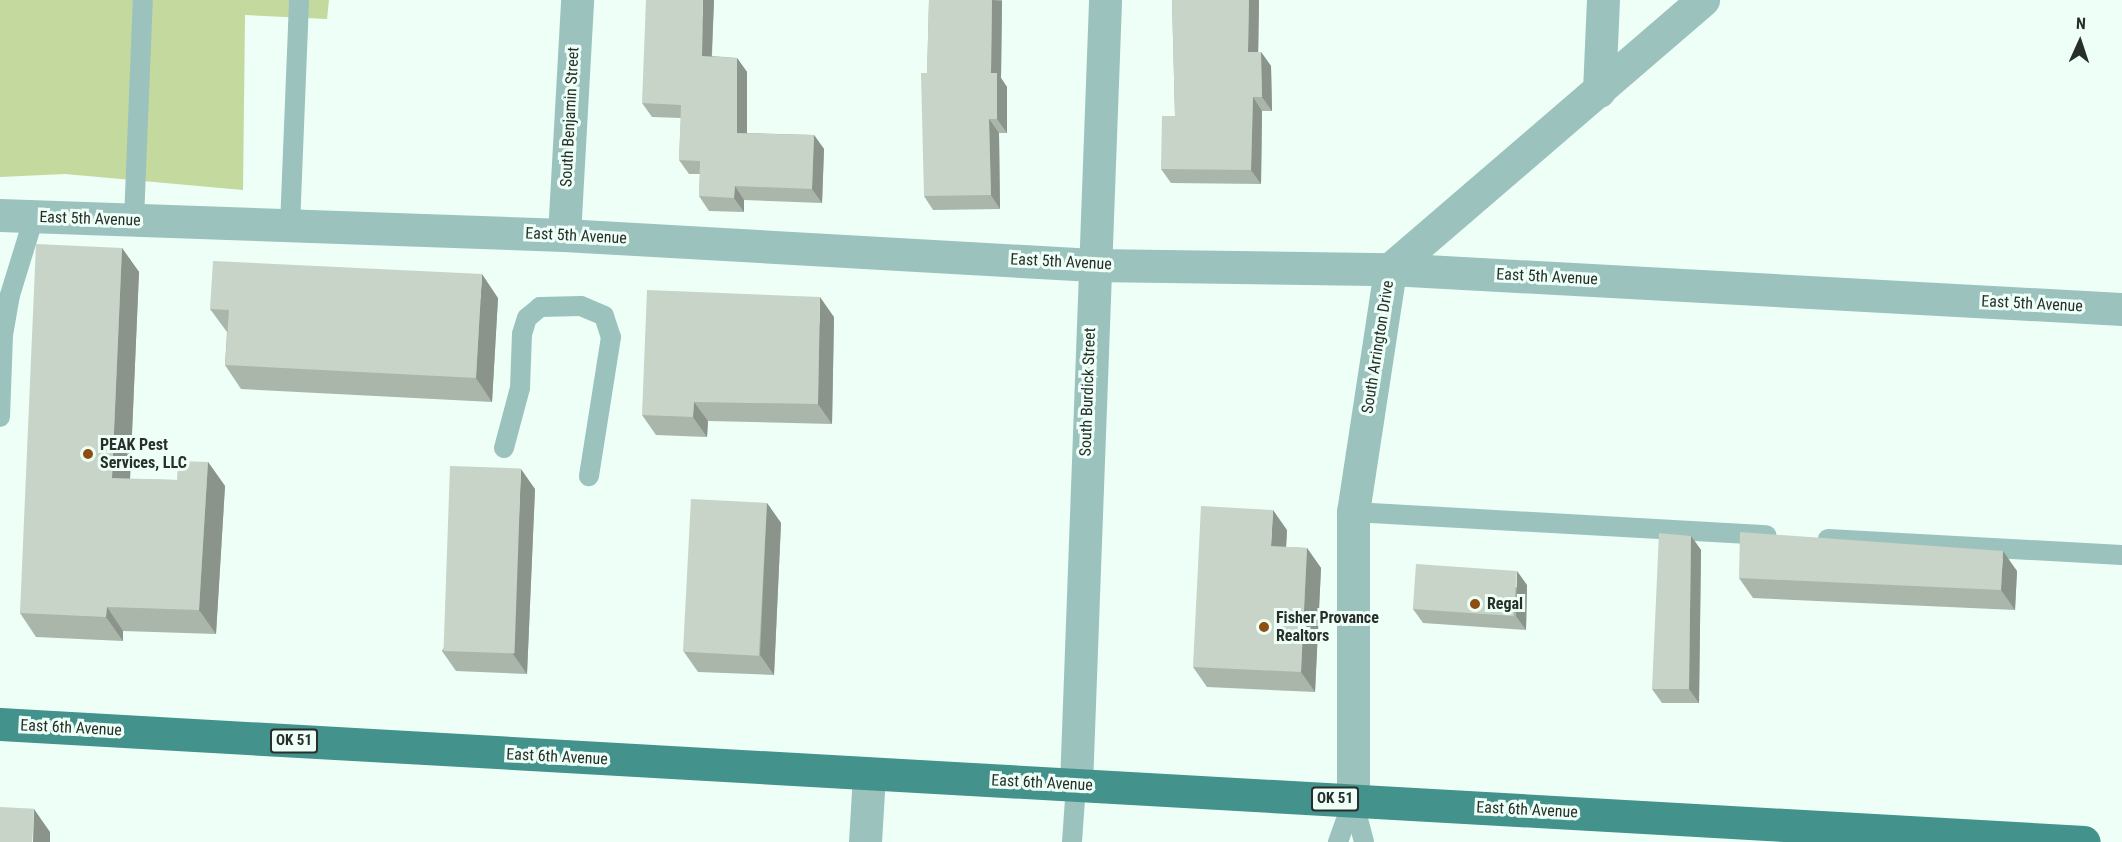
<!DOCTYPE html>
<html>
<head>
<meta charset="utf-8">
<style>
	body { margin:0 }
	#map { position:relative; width:2122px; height:842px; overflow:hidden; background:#edfff6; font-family:"Roboto Condensed",sans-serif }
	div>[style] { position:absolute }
	.green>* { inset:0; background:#c4d99d }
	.service>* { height:20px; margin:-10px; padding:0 10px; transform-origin:10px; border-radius:10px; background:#9cc2be }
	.minor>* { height:33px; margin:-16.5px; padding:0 16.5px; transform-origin:16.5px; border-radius:16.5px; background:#9cc2be }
	.primary>* { height:33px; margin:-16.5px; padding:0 16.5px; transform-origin:16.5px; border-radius:16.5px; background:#43928b }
	.wall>* { inset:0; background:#abb6ab }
	.shaded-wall>* { inset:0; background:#8b948b }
	.building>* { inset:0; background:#c7d4c7; transform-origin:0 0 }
	.dots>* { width:16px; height:16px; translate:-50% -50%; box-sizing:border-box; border:3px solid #edfff6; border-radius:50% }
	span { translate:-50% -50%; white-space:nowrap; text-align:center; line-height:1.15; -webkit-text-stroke:6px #edfff6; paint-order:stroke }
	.shield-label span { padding:2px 4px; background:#edfff6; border:2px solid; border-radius:4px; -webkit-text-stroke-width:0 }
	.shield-label { font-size:15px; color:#282f2b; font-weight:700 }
	.street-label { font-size:16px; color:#282f2b }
	.poi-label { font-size:16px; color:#282f2b; font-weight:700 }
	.left { translate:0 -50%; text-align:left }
	.north { position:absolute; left:2050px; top:12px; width:60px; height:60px; -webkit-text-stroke:4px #edfff6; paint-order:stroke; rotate:3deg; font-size:16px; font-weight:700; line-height:24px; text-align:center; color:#282f2b }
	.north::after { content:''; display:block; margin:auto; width:21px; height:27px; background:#282f2b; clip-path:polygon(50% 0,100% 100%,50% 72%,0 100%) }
</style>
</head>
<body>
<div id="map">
	<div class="green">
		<i style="clip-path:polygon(0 0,329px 0,327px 19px,245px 15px,243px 190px,65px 174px,0 177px)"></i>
	</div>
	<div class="service">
		<i style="left:134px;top:220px;width:220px;rotate:-87.7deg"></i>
		<i style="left:290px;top:226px;width:226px;rotate:-87.7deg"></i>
		<i style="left:0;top:417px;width:82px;rotate:-87.9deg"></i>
		<i style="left:3px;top:335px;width:41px;rotate:-80.1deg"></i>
		<i style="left:10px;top:295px;width:82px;rotate:-72.9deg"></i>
		<i style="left:504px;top:448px;width:62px;rotate:-75.1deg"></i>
		<i style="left:520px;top:388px;width:54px;rotate:-87.9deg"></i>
		<i style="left:522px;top:334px;width:17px;rotate:-73deg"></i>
		<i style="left:527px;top:318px;width:17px;rotate:-40deg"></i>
		<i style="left:540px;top:307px;width:41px;rotate:-1.4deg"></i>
		<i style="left:581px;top:306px;width:25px;rotate:23deg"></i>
		<i style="left:604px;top:316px;width:22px;rotate:72deg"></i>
		<i style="left:611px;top:337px;width:141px;rotate:99deg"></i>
		<i style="left:1353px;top:512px;width:414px;rotate:3.2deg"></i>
		<i style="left:1828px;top:539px;width:294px;rotate:3.1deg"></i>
		<i style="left:1072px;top:842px;width:57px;rotate:-86deg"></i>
		<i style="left:1338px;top:842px;width:45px;rotate:-70.3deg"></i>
		<i style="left:1353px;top:800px;width:43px;rotate:75.3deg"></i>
	</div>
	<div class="minor">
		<i style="left:1599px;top:91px;width:91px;rotate:-87.5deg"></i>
		<i style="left:0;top:215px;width:564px;rotate:2.03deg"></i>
		<i style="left:564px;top:235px;width:530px;rotate:3.25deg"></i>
		<i style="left:1093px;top:265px;width:297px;rotate:0.8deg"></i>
		<i style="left:1390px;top:269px;width:733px;rotate:3.13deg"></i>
		<i style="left:564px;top:235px;width:235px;rotate:-86.8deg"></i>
		<i style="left:1076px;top:785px;width:786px;rotate:-87.88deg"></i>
		<i style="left:1353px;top:800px;width:288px;rotate:-90deg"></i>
		<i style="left:1353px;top:512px;width:246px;rotate:-81.3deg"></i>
		<i style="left:1390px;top:269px;width:413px;rotate:-40.7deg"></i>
		<i style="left:865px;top:842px;width:68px;rotate:-86.6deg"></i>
	</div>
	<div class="primary">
		<i style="left:0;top:724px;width:2087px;rotate:3.24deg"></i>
	</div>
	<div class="wall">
		<i style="clip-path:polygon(714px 0,712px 56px,737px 58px,747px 72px,747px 133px,814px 135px,824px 149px,822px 203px,744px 200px,744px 212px,709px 211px,699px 196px,700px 174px,689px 174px,679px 160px,681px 118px,652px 117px,642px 103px)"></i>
		<i style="clip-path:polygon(929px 0,1002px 0,1002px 1px,1001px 78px,1007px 87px,1007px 133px,999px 133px,1000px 209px,933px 210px,924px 196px)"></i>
		<i style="clip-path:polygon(1172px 0,1259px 0,1258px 52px,1261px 52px,1271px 66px,1272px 111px,1262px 111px,1261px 184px,1171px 183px,1161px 169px,1175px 116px)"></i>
		<i style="clip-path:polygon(122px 248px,139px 272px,130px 479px,177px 480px,208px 462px,225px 486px,216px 634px,123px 631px,123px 641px,36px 637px,20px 613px)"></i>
		<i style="clip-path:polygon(498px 298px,492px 402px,241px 389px,225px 365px,227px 332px,210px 309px)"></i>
		<i style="clip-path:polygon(834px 317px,832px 424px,708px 421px,707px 437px,656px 435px,642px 415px)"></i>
		<i style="clip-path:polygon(535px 489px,527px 674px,456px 671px,442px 651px)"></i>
		<i style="clip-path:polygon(767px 503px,781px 523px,774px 675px,698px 672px,684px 652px)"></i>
		<i style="clip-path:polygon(1287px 530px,1286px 547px,1307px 548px,1321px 568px,1315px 692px,1207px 687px,1193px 667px)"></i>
		<i style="clip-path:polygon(1691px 536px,1701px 550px,1699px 703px,1662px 703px,1652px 689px)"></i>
		<i style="clip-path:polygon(2017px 571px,2015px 610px,1753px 598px,1739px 578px)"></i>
		<i style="clip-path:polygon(1527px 585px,1526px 630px,1423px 623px,1413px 609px)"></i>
	</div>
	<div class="shaded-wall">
		<i style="clip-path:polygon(703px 0,714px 0,711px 70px,702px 56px)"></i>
		<i style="clip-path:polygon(992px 0,1002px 1px,1001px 78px,1007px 87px,1007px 133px,997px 119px,991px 73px)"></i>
		<i style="clip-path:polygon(1249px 0,1259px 0,1258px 66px,1248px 52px)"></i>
		<i style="clip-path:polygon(1261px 52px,1271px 66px,1272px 111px,1262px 97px)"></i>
		<i style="clip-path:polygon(737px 58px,747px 72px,747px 147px,737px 133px)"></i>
		<i style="clip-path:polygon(1253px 97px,1262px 111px,1261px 184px,1251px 170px)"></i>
		<i style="clip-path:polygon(989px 119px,999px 133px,1000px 209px,991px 195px)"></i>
		<i style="clip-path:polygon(814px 135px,824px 149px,822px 203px,812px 189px)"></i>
		<i style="clip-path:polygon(735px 186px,744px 200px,744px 212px,734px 198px)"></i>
		<i style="clip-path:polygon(122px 248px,139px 272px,129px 502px,112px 478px)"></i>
		<i style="clip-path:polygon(482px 274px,498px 298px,492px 402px,476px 378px)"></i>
		<i style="clip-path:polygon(820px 297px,834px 317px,832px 424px,818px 404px)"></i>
		<i style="clip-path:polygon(694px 402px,708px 421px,707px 437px,693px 417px)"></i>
		<i style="clip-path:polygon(208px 462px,225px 486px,216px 634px,199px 610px)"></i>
		<i style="clip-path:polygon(521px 469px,535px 489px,527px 674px,513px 654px)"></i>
		<i style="clip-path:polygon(767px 503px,781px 523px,774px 675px,760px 655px)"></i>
		<i style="clip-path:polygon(1273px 510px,1287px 530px,1285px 566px,1271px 546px)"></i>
		<i style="clip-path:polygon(1691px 536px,1701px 550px,1699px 703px,1689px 689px)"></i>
		<i style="clip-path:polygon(1307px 548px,1321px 568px,1315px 692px,1301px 672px)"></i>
		<i style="clip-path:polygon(2003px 551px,2017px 571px,2015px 610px,2001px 590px)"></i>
		<i style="clip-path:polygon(1517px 571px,1527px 585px,1526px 630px,1516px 616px)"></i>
		<i style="clip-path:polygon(107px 607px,123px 631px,123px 641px,106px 617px)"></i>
		<i style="clip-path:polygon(34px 809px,50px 832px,50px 842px,33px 842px)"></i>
	</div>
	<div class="building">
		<i style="clip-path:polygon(646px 0,703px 0,702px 56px,737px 58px,737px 133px,814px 135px,812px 189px,735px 186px,734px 198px,699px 196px,700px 161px,679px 160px,681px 105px,642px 103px)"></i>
		<i style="clip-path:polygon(929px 0,992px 0,991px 73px,997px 73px,997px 119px,989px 119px,991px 195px,924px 196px,921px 73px,927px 73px)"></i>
		<i style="clip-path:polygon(1172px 0,1249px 0,1248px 52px,1261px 52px,1262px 97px,1253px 97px,1251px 170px,1161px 169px,1162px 116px,1175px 116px)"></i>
		<i style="clip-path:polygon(36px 244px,122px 248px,112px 478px,177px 480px,178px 461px,208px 462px,199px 610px,107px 607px,106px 617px,20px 613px)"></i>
		<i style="clip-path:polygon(213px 261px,482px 274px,476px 378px,225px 365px,229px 310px,210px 309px)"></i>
		<i style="clip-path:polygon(647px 290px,820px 297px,818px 404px,694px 402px,693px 417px,642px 415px)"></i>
		<i style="left:450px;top:466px;width:71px;height:185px;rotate:2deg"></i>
		<i style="left:691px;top:499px;width:76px;height:153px;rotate:3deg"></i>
		<i style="clip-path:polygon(1201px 506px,1273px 510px,1271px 546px,1307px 548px,1301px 672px,1193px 667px)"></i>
		<i style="clip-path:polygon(1740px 532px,2003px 551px,2001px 590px,1739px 578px)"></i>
		<i style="clip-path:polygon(1659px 533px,1691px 536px,1689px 689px,1652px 689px)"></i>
		<i style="left:1416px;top:564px;width:101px;height:45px;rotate:4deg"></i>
		<i style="left:0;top:807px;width:34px;height:35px;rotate:3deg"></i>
	</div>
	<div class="dots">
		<i style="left:88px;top:454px;background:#8c4e11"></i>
		<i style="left:1475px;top:604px;background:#8c4e11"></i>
		<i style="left:1264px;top:627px;background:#8c4e11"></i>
	</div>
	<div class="shield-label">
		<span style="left:294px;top:741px">OK 51</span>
		<span style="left:1335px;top:799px">OK 51</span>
	</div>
	<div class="street-label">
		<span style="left:570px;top:117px;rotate:-87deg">South Benjamin Street</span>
		<span style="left:90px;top:219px;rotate:2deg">East 5th Avenue</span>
		<span style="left:576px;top:236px;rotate:3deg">East 5th Avenue</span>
		<span style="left:1061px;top:262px;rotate:3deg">East 5th Avenue</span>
		<span style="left:1547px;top:277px;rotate:3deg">East 5th Avenue</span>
		<span style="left:2032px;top:304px;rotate:3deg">East 5th Avenue</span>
		<span style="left:1378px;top:347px;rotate:-81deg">South Arrington Drive</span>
		<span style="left:1088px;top:392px;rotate:-88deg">South Burdick Street</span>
		<span style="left:71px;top:728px;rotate:3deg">East 6th Avenue</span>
		<span style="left:557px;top:757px;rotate:3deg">East 6th Avenue</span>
		<span style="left:1042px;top:783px;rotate:3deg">East 6th Avenue</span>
		<span style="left:1527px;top:810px;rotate:3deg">East 6th Avenue</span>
	</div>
	<div class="poi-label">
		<span class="left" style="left:100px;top:454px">PEAK Pest<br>Services, LLC</span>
		<span class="left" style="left:1487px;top:604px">Regal</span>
		<span class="left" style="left:1276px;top:627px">Fisher Provance<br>Realtors</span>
	</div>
	<div class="north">N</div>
</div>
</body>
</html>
